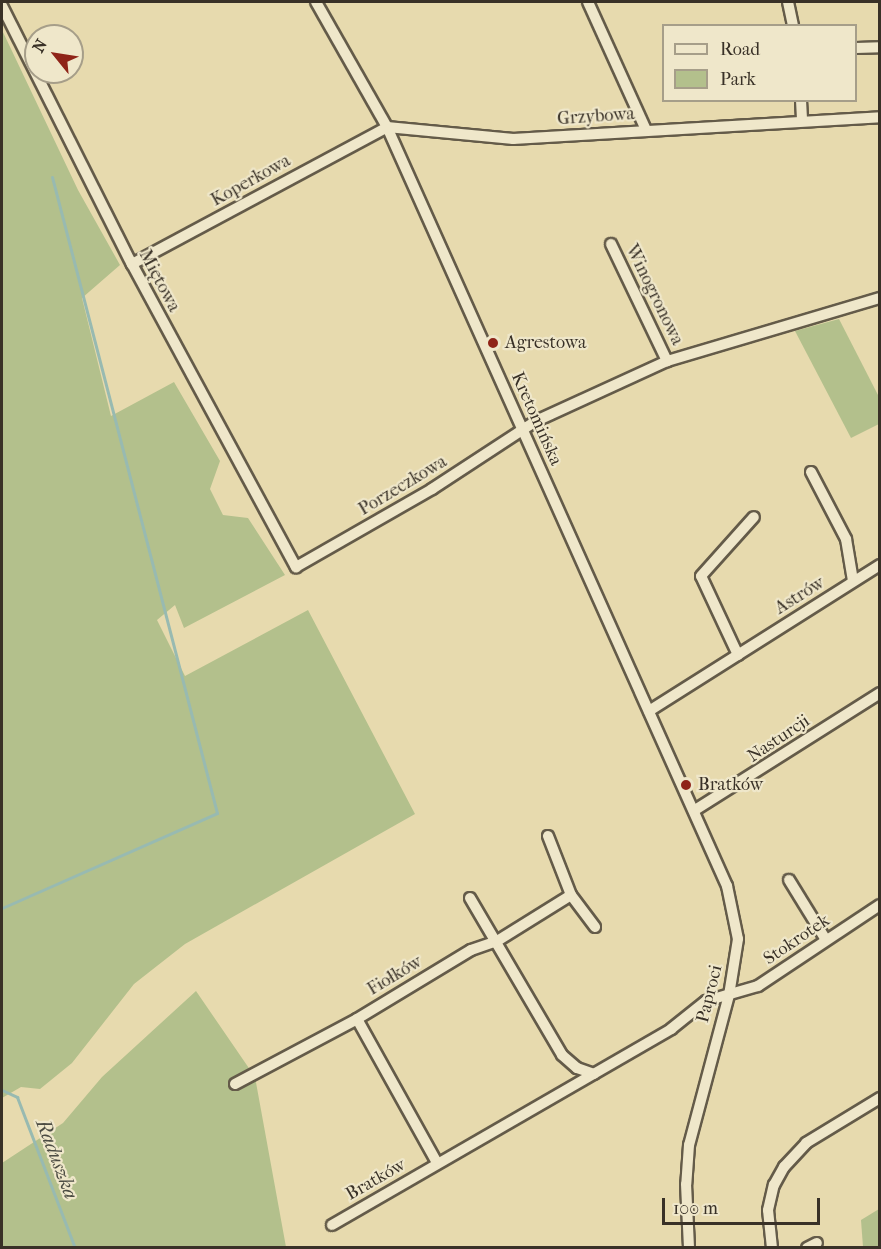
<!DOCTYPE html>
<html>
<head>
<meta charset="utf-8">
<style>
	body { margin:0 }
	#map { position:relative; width:881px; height:1249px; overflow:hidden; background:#e7daae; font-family:"IM FELL French Canon",serif }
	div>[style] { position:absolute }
	.green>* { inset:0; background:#b3c08c }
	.stream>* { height:3px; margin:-1.5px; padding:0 1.5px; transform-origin:1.5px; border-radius:1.5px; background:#98bab1 }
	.roads { filter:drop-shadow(2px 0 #645b49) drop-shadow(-2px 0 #645b49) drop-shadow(0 2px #645b49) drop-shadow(0 -2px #645b49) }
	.minor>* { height:10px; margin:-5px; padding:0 5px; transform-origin:5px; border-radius:5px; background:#efe7ca }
	.dots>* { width:16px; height:16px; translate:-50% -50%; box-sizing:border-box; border:3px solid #efe7ca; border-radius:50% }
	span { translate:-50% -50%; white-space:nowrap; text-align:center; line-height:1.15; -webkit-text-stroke:4.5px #efe7ca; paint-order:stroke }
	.street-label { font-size:18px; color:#393127 }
	.poi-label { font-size:18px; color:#393127 }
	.left { translate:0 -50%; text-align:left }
	.water-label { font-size:20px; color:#4c4c43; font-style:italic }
	.frame { position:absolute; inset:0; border:3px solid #393127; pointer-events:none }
	.legend { position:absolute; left:662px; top:24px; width:195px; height:78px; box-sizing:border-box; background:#efe7ca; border:2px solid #a69e89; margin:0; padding:8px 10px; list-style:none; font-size:18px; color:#393127 }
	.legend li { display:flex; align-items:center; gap:12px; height:30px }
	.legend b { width:30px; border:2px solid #a69e89 }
	.north { position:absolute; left:24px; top:24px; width:60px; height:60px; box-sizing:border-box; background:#efe7ca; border:2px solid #a69e89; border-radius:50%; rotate:300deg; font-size:16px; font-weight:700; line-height:24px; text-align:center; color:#393127 }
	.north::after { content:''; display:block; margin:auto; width:21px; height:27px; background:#8f2418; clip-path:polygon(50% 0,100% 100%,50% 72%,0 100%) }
	.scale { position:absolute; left:662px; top:1198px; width:158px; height:27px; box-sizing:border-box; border:3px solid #393127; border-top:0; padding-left:8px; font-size:18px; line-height:21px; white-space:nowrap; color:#393127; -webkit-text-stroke:4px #efe7ca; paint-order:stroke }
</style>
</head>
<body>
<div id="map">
	<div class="green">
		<i style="clip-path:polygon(2px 30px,78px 190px,120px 265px,82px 298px,111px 416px,174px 382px,220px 461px,210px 489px,223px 515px,248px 518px,285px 575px,184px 628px,175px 605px,157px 620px,185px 676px,308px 610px,415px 814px,185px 944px,134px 984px,72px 1063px,40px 1089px,21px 1087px,2px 1098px)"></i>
		<i style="clip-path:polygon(839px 319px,879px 397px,879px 424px,851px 438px,795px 331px)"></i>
		<i style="clip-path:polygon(196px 991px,255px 1077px,286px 1247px,2px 1248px,2px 1163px,63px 1123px,102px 1077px)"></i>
		<i style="clip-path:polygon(879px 1209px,879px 1247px,863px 1247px,861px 1220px)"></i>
	</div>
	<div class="stream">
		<i style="left:2px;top:908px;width:235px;rotate:-23.8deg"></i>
		<i style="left:217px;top:813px;width:657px;rotate:-104.54deg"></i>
		<i style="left:2px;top:1090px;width:17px;rotate:25deg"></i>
		<i style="left:17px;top:1097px;width:162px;rotate:69deg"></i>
	</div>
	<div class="roads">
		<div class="minor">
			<i style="left:316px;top:2px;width:144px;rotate:60.4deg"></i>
			<i style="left:387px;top:127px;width:832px;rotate:65.87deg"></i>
			<i style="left:727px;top:886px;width:54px;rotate:78.3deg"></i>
			<i style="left:738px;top:939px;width:57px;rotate:99.1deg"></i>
			<i style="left:729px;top:995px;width:155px;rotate:104.9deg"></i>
			<i style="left:689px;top:1145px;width:39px;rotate:94deg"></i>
			<i style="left:686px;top:1184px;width:64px;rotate:87.3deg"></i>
			<i style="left:588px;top:2px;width:141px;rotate:65.6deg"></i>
			<i style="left:788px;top:2px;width:25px;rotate:78deg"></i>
			<i style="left:2px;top:6px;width:289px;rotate:63.3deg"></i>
			<i style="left:132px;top:264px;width:345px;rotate:61.6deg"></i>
			<i style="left:296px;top:567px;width:157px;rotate:-29.8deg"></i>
			<i style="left:432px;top:489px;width:124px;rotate:-33.2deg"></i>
			<i style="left:536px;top:421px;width:144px;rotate:-24.6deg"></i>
			<i style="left:667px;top:361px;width:222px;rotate:-16.5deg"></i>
			<i style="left:856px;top:48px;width:24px;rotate:-2deg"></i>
			<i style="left:801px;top:100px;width:21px;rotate:87deg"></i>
			<i style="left:611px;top:244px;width:130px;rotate:64.4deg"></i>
			<i style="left:132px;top:264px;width:289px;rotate:-28.2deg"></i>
			<i style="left:387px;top:127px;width:127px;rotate:5.4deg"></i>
			<i style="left:513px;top:139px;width:368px;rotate:-3.4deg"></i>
			<i style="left:811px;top:472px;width:76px;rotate:62.4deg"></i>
			<i style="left:846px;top:539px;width:43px;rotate:80.5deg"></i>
			<i style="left:738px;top:655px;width:87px;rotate:-115.1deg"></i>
			<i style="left:701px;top:576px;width:79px;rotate:-48.1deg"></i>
			<i style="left:649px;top:711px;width:273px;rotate:-32.3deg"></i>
			<i style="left:695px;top:810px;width:219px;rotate:-32.3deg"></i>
			<i style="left:548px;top:836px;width:63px;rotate:68.7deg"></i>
			<i style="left:571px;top:895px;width:40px;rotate:53deg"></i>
			<i style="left:789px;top:880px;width:70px;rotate:58.3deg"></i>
			<i style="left:470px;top:898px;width:182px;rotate:59.6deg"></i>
			<i style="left:562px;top:1055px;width:20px;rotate:41deg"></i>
			<i style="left:577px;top:1068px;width:18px;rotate:19deg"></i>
			<i style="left:357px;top:1019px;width:165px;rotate:60.9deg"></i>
			<i style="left:235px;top:1084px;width:138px;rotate:-28deg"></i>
			<i style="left:357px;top:1019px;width:133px;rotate:-31.2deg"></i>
			<i style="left:471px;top:950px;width:28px;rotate:-19deg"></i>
			<i style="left:497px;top:941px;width:87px;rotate:-31.9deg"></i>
			<i style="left:332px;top:1225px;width:392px;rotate:-30deg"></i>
			<i style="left:671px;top:1029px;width:45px;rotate:-38.7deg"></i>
			<i style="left:706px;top:1001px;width:54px;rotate:-16.1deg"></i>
			<i style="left:758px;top:986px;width:146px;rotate:-33.6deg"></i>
			<i style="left:772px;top:1248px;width:38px;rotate:-96deg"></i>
			<i style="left:768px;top:1210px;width:26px;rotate:-77deg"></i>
			<i style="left:774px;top:1185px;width:21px;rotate:-61deg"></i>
			<i style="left:784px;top:1167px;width:33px;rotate:-47deg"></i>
			<i style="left:806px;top:1143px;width:87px;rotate:-31.3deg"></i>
			<i style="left:807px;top:1248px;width:11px;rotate:-27deg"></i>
		</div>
	</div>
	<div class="dots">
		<i style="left:493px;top:343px;background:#8f2418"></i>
		<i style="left:686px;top:785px;background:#8f2418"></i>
	</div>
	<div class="street-label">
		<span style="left:596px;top:117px;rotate:-4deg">Grzybowa</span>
		<span style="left:251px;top:181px;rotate:-29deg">Koperkowa</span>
		<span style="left:159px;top:281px;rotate:62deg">Miętowa</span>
		<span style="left:654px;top:295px;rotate:64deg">Winogronowa</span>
		<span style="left:536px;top:419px;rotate:66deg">Kretomińska</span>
		<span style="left:403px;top:486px;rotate:-31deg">Porzeczkowa</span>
		<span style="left:800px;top:596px;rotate:-32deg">Astrów</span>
		<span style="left:779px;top:739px;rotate:-34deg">Nasturcji</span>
		<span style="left:797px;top:940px;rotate:-34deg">Stokrotek</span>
		<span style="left:395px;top:976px;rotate:-31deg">Fiołków</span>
		<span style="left:710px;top:994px;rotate:-76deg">Paproci</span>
		<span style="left:376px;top:1180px;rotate:-30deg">Bratków</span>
	</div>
	<div class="poi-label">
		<span class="left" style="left:505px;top:343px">Agrestowa</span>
		<span class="left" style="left:698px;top:785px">Bratków</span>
	</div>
	<div class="water-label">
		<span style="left:57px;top:1159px;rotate:69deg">Raduszka</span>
	</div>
	<div class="frame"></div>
	<ul class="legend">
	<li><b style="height:8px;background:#efe7ca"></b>Road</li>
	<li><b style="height:16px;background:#b3c08c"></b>Park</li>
	</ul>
	<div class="north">N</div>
	<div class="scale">100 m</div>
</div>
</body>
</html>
